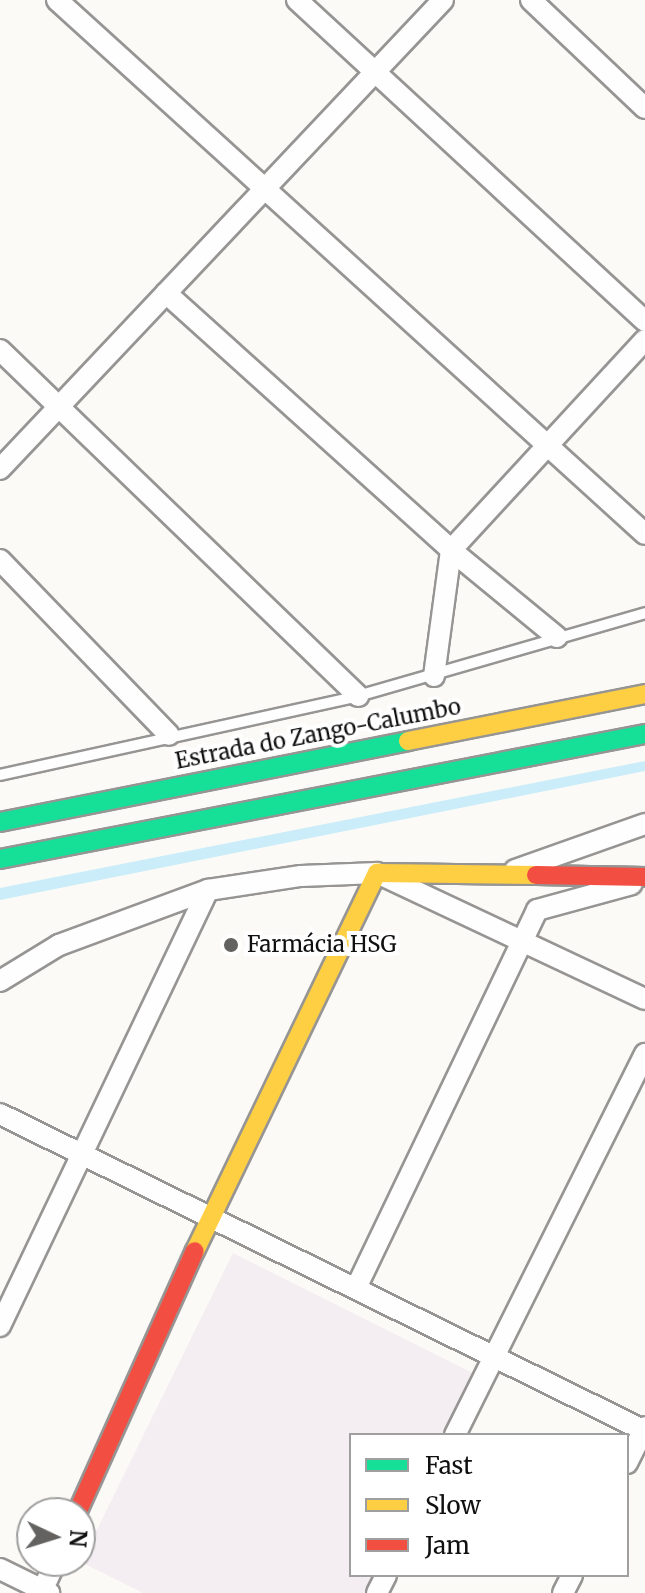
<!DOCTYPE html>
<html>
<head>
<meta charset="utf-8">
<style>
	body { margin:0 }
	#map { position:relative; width:645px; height:1593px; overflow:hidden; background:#fcfaf6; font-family:Merriweather,serif }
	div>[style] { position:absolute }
	.industrial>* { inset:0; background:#f4eef2 }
	.water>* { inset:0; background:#caedf9 }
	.roads { filter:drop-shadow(2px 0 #969594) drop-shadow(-2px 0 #969594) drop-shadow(0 2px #969594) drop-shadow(0 -2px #969594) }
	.lane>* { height:10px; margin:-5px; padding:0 5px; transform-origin:5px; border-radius:5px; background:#fffefe }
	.street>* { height:20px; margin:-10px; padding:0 10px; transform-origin:10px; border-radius:10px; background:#fffefe }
	.fast>* { height:18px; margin:-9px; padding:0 9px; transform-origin:9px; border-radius:9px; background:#16e098 }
	.slow>* { height:18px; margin:-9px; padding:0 9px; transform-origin:9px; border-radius:9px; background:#ffcf43 }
	.jam>* { height:18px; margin:-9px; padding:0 9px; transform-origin:9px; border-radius:9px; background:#f24e42 }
	.dots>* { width:22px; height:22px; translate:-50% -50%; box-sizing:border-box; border:4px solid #fff; border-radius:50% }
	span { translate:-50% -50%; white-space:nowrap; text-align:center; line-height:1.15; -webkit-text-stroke:8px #fff; paint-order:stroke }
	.street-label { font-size:22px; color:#101010 }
	.poi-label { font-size:22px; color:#101010 }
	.left { translate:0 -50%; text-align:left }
	.legend { position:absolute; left:349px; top:1433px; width:280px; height:144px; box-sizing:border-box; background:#fff; border:2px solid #9f9f9f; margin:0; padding:10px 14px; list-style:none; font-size:24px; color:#101010 }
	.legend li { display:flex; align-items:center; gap:16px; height:40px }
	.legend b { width:40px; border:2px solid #9f9f9f }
	.north { position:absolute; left:16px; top:1497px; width:80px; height:80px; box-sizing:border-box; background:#fff; border:2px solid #9f9f9f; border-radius:50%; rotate:94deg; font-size:22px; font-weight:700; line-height:32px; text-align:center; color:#101010 }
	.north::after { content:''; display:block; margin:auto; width:28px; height:36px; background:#636260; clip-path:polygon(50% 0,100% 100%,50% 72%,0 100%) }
</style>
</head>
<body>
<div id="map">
	<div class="industrial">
		<i style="clip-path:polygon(233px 1253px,475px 1374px,445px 1435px,351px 1435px,351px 1575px,376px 1575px,367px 1593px,143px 1593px,81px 1562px)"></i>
	</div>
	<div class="water">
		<i style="clip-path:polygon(645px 761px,645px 771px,0 900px,0 888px)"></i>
	</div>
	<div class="roads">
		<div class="lane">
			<i style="left:0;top:775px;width:367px;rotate:-12.4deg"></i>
			<i style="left:358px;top:696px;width:299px;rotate:-16.1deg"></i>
		</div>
		<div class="street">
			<i style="left:57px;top:0;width:794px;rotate:42.24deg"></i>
			<i style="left:297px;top:0;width:473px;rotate:42.7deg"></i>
			<i style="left:531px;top:0;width:157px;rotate:43.5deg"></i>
			<i style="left:166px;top:293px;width:384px;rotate:42deg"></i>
			<i style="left:451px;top:550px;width:137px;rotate:39.4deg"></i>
			<i style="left:0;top:350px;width:498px;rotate:44deg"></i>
			<i style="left:0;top:469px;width:645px;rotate:-46.63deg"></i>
			<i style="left:0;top:560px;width:243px;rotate:46deg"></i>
			<i style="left:434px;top:676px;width:127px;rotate:-82.3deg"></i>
			<i style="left:451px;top:550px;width:286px;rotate:-47.3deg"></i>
			<i style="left:515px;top:870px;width:138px;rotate:-19.5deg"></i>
			<i style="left:0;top:981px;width:69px;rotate:-31.4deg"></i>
			<i style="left:59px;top:945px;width:159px;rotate:-20.3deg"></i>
			<i style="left:0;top:1114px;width:719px;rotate:26.17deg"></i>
			<i style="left:357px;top:1286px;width:417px;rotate:-64.4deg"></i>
			<i style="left:537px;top:910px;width:98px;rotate:-15.3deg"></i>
			<i style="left:0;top:1326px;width:483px;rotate:-64.5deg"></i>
			<i style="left:208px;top:890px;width:94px;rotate:-8.6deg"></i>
			<i style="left:301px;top:876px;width:76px;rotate:-2.3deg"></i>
			<i style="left:377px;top:873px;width:296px;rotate:25.2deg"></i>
			<i style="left:455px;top:1435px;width:426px;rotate:-63.5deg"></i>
			<i style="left:627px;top:1463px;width:40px;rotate:-63.4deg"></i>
			<i style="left:0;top:1569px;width:55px;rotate:26.1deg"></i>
			<i style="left:41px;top:1593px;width:35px;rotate:-65deg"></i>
			<i style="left:377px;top:1593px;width:20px;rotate:-63deg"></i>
			<i style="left:563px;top:1593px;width:20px;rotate:-63deg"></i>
		</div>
		<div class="fast">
			<i style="left:0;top:822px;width:416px;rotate:-11.2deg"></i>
			<i style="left:0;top:859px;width:657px;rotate:-10.97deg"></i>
		</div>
		<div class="slow">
			<i style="left:408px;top:741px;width:242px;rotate:-11.2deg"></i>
			<i style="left:195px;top:1251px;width:420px;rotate:-64.3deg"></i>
			<i style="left:377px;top:873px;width:159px;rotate:0.7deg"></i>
		</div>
		<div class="jam">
			<i style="left:536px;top:875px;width:109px;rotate:1.1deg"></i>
			<i style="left:77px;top:1513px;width:287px;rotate:-65.8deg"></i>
		</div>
	</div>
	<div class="dots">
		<i style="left:231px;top:945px;background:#636260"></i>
	</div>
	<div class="street-label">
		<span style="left:318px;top:734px;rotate:-11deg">Estrada do Zango-Calumbo</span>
	</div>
	<div class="poi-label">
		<span class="left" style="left:247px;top:945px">Farmácia HSG</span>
	</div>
	<ul class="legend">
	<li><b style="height:10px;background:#16e098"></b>Fast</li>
	<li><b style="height:10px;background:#ffcf43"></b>Slow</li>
	<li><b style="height:10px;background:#f24e42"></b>Jam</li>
	</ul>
	<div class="north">N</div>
</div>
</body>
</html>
